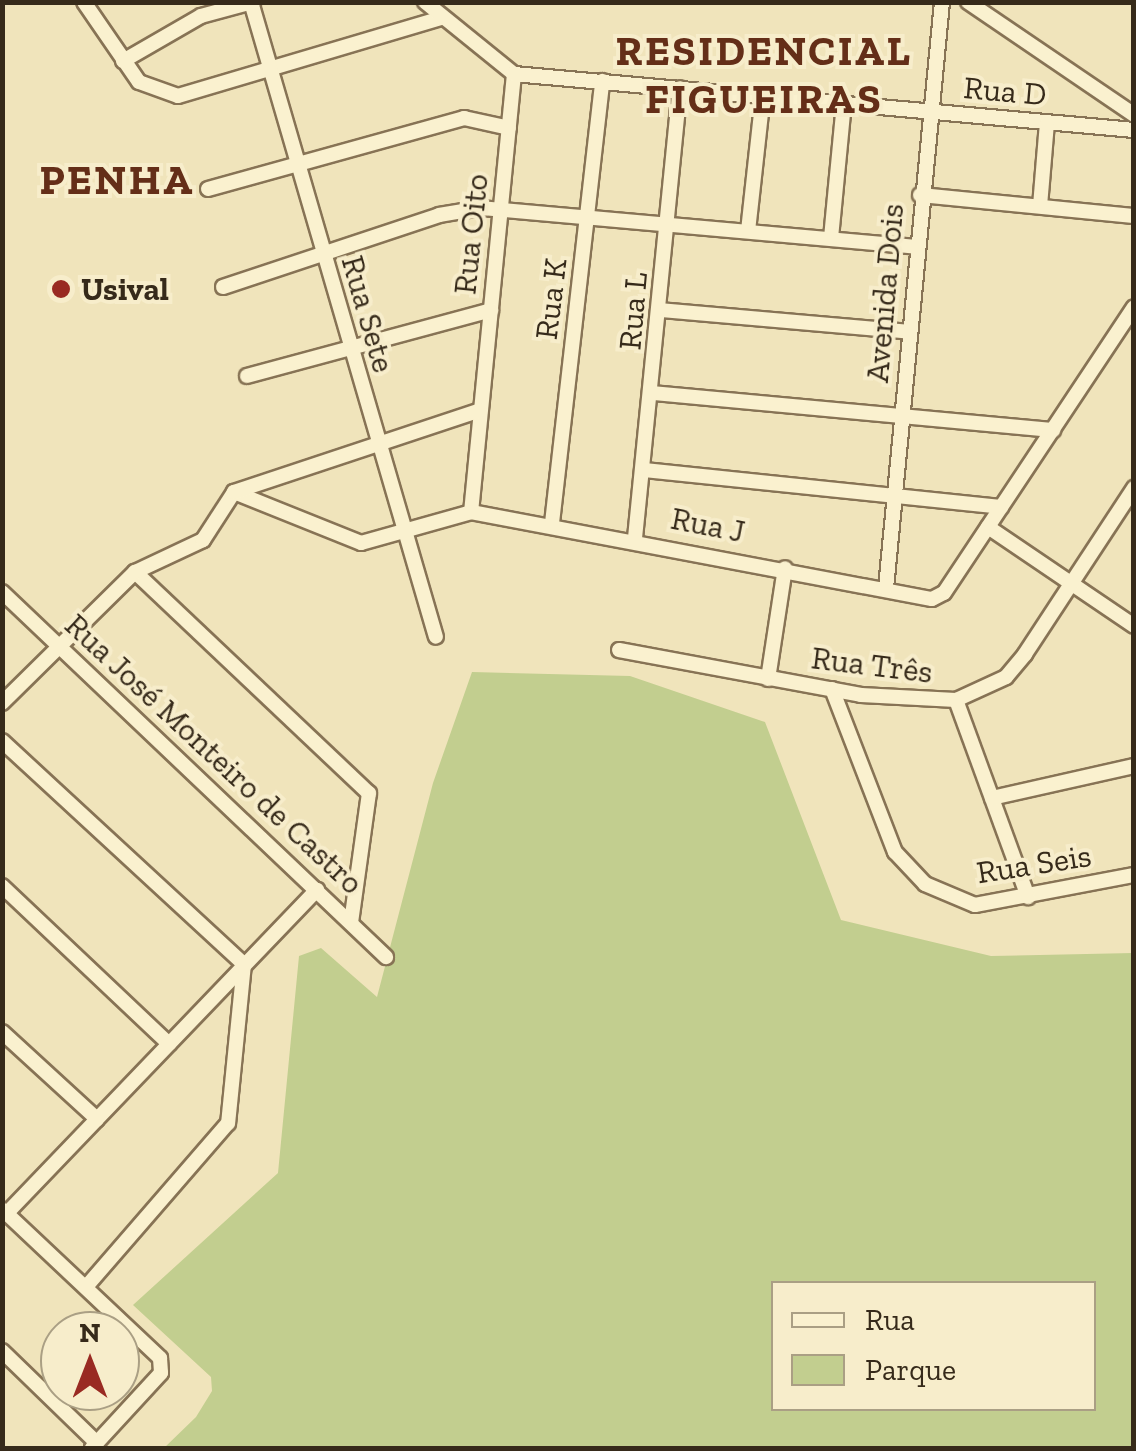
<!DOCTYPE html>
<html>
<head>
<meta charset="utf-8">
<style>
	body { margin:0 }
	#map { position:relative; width:1136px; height:1451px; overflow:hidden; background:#f0e4bb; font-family:"Zilla Slab",serif }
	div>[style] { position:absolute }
	.green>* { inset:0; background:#c2ce8f }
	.roads { filter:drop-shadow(2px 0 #877355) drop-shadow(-2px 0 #877355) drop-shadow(0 2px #877355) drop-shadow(0 -2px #877355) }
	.minor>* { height:14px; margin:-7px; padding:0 7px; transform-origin:7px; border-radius:7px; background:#faf1cf }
	.dots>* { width:28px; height:28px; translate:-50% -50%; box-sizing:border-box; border:5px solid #f7edcb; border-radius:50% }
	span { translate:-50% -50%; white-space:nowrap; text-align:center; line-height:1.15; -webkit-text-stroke:8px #f7edcb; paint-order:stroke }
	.street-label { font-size:32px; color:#362a1a }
	.poi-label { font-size:32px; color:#362a1a; font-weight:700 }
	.left { translate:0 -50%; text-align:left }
	.district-label { font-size:42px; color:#642e18; font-weight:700; letter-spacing:2.5px }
	.frame { position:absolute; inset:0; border:5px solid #362a1a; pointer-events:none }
	.legend { position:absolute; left:771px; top:1281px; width:325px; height:130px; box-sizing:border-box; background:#f7edcb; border:2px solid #aa9f84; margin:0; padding:12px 18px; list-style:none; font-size:30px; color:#362a1a }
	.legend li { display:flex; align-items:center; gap:20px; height:50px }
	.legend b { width:50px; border:2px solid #aa9f84 }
	.north { position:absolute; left:40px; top:1311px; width:100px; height:100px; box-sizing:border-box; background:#f7edcb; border:2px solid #aa9f84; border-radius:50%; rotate:0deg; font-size:28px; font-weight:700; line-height:40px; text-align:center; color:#362a1a }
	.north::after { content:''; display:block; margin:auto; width:35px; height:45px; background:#992a22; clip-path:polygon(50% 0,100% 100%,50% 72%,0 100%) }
</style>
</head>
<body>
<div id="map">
	<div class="green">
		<i style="clip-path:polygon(evenodd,472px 672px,630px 676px,765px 722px,841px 920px,991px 956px,1133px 953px,1133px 1448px,164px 1448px,196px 1417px,212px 1391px,211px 1377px,133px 1305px,278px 1173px,299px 956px,321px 948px,377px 997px,433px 783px,472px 672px,774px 1284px,1094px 1284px,1094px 1408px,774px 1408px,774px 1284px)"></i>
	</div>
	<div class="roads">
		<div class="minor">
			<i style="left:84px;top:2px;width:97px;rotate:55.5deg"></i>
			<i style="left:139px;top:82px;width:41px;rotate:19.7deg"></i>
			<i style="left:178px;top:96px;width:275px;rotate:-16.5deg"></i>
			<i style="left:251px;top:2px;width:661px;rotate:73.76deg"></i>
			<i style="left:425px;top:2px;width:114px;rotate:39deg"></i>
			<i style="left:514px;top:74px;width:440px;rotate:95.6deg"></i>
			<i style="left:968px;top:2px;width:201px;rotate:34.2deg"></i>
			<i style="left:123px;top:61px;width:90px;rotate:-30deg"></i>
			<i style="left:201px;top:16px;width:54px;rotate:-15.1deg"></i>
			<i style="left:514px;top:74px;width:623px;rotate:5.16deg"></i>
			<i style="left:208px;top:189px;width:266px;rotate:-15.5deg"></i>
			<i style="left:464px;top:118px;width:46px;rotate:12.5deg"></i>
			<i style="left:920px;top:195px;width:215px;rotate:5.6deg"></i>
			<i style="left:1040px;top:206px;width:84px;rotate:-85.2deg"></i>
			<i style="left:748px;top:231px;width:137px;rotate:-83.7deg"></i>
			<i style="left:831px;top:238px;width:136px;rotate:-84.5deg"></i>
			<i style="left:223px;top:287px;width:228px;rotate:-18.4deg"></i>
			<i style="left:439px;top:215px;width:43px;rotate:-9.5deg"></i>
			<i style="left:481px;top:208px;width:436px;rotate:5.1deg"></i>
			<i style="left:660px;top:310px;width:250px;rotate:5deg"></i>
			<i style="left:247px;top:376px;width:253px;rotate:-15.1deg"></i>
			<i style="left:653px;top:393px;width:402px;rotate:5.3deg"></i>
			<i style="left:644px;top:470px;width:359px;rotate:5.9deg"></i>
			<i style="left:234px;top:492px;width:137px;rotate:21.9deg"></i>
			<i style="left:361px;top:543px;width:114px;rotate:-15.7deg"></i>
			<i style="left:471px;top:512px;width:469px;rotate:10.7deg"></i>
			<i style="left:932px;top:599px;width:13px;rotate:-27deg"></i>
			<i style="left:944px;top:593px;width:343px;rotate:-56.4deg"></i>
			<i style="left:552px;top:523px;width:445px;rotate:-83.5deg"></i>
			<i style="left:988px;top:527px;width:176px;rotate:34.1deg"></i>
			<i style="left:635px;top:538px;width:452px;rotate:-84.3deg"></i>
			<i style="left:135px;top:572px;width:322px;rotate:43.4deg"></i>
			<i style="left:369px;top:793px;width:130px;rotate:97.9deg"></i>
			<i style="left:886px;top:588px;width:589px;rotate:-84.54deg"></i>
			<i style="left:2px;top:592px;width:530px;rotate:43.55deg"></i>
			<i style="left:619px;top:650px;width:246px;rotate:10.5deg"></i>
			<i style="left:861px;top:695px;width:95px;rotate:3deg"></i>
			<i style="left:956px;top:700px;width:55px;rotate:-24.7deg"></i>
			<i style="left:1006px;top:677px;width:30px;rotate:-50deg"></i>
			<i style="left:1025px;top:654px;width:199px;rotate:-56.7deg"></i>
			<i style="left:768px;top:679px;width:112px;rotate:-81.3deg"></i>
			<i style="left:832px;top:689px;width:175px;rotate:68.9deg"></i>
			<i style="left:895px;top:852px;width:44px;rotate:46.8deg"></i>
			<i style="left:925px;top:884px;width:54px;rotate:22.8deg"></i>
			<i style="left:975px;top:905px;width:162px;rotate:-10.7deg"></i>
			<i style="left:956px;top:700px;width:210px;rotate:69.9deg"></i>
			<i style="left:2px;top:703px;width:187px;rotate:-44.6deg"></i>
			<i style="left:135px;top:572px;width:75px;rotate:-25.2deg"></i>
			<i style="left:203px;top:540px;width:57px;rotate:-57.1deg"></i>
			<i style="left:234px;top:492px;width:259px;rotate:-18.4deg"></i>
			<i style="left:2px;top:741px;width:329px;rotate:42.7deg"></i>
			<i style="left:244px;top:964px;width:160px;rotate:95.7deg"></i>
			<i style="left:228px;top:1123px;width:217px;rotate:130.9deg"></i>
			<i style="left:992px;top:798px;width:146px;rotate:-12.7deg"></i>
			<i style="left:2px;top:886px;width:230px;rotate:43.4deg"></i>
			<i style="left:2px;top:1032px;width:129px;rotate:42.5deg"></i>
			<i style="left:3px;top:1210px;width:216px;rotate:43.3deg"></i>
			<i style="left:160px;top:1358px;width:15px;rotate:86deg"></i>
			<i style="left:161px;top:1373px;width:102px;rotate:132.6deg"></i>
			<i style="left:7px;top:1213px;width:448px;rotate:-46.2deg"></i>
			<i style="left:2px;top:1351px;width:132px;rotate:44.1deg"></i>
		</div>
	</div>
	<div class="dots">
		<i style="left:61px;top:289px;background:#992a22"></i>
	</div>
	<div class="street-label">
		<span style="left:1005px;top:91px;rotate:5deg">Rua D</span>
		<span style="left:471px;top:234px;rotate:-84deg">Rua Oito</span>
		<span style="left:885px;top:293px;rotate:-85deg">Avenida Dois</span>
		<span style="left:551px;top:299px;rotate:-83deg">Rua K</span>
		<span style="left:633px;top:311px;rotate:-85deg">Rua L</span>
		<span style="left:368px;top:314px;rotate:74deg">Rua Sete</span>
		<span style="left:708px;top:525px;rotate:11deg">Rua J</span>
		<span style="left:872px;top:665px;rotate:7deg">Rua Três</span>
		<span style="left:214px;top:754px;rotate:43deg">Rua José Monteiro de Castro</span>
		<span style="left:1034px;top:864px;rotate:-9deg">Rua Seis</span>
	</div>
	<div class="poi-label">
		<span class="left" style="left:81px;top:289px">Usival</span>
	</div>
	<div class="district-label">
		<span style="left:764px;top:75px">RESIDENCIAL<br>FIGUEIRAS</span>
		<span style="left:117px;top:180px">PENHA</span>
	</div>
	<div class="frame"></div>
	<ul class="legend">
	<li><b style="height:12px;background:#faf1cf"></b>Rua</li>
	<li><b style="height:28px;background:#c2ce8f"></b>Parque</li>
	</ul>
	<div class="north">N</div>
</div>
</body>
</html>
